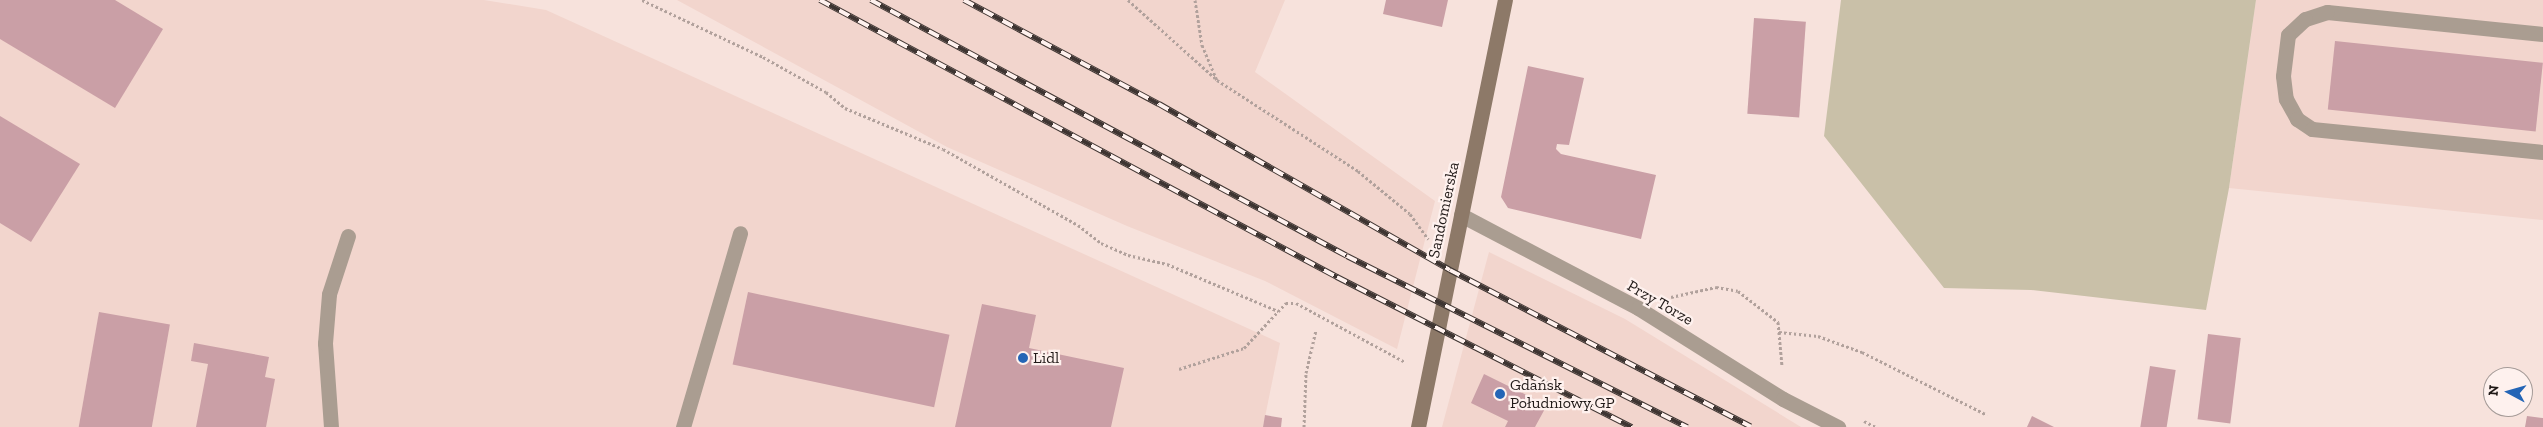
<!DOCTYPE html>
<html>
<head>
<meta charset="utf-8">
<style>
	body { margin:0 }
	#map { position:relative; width:2543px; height:427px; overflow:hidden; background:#f7e2dc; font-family:"Zilla Slab",serif }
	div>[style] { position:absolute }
	.built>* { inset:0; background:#f2d5cd }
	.green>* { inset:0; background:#c9c0a8 }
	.building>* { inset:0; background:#ca9fa6; transform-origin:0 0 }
	.path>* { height:3px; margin-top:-1.5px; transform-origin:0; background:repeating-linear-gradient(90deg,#b1a19c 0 2.5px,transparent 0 5px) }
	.lane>* { height:15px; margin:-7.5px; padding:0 7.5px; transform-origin:7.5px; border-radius:7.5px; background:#aa9d91 }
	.street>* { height:15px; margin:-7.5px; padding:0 7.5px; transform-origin:7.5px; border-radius:7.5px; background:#aa9d91 }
	.secondary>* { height:15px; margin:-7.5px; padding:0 7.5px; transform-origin:7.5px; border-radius:7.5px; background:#8d7968 }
	.rail>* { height:5.5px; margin-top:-2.75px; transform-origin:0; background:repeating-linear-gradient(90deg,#fef1ee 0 11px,#3e3532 0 22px); box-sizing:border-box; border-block:1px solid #3e3532 }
	.dots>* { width:14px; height:14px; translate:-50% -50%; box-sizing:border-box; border:2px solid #fef1ee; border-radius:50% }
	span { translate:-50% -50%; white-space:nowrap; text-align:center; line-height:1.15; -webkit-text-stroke:4.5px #fef1ee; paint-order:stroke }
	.street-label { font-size:16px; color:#201917 }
	.poi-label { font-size:16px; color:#201917 }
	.left { translate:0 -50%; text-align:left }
	.north { position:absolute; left:2483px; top:367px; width:50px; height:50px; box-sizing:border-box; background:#fef1ee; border:1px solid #a59b98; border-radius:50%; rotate:276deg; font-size:14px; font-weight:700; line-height:20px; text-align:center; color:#201917 }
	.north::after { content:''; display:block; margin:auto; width:18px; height:22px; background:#2465b6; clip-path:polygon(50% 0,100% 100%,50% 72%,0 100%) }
</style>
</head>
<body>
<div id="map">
	<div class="built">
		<i style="clip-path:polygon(0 0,484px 0,546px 10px,1280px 343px,1263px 427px,0 427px)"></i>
		<i style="clip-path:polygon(677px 0,1285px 0,1255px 72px,1435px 201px,1397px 349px,1265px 281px,1127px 226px,947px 147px)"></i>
		<i style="clip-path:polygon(2256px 0,2543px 0,2543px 220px,2229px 188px)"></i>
		<i style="clip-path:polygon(1489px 252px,1625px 319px,1801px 427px,1442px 427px)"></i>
	</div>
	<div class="green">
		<i style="clip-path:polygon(1841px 0,2256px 0,2229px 188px,2206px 310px,2031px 290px,1944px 288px,1824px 136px)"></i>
	</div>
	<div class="building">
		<i style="clip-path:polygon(0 0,115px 0,163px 29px,115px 108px,0 39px)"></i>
		<i style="clip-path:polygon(1386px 0,1448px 0,1442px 27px,1383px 14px)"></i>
		<i style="left:1754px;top:18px;width:52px;height:96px;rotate:4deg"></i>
		<i style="left:2335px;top:41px;width:209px;height:69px;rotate:6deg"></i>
		<i style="clip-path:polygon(1528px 66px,1584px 78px,1569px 145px,1557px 144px,1556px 149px,1561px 154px,1656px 175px,1641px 239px,1508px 208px,1501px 197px)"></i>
		<i style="clip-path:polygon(0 116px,80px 164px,31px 242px,0 223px)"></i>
		<i style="left:748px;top:292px;width:206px;height:74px;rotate:12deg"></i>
		<i style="clip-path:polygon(982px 304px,1036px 315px,1029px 348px,1124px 368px,1111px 427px,955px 427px)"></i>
		<i style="left:99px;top:312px;width:72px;height:117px;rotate:10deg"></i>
		<i style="left:2208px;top:334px;width:33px;height:86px;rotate:7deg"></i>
		<i style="clip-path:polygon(194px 343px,269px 357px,265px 377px,275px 379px,266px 427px,196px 427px,208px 364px,191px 361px)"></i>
		<i style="left:2150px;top:366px;width:26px;height:62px;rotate:9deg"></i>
		<i style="clip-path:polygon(1484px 374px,1547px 405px,1535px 427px,1505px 427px,1508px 421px,1471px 403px)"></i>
		<i style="clip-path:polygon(1265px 415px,1282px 418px,1281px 427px,1263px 427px)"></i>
		<i style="clip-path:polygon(2032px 416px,2054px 427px,2027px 427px)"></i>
		<i style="clip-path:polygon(2527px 416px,2543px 418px,2543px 427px,2525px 427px)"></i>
	</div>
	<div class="path">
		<i style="left:642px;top:0;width:134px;rotate:25.2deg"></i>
		<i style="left:763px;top:57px;width:72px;rotate:29.1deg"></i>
		<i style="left:826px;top:92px;width:25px;rotate:40deg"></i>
		<i style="left:845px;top:108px;width:106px;rotate:22.7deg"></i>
		<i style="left:943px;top:149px;width:155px;rotate:29.4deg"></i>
		<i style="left:1078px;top:225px;width:29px;rotate:38deg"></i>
		<i style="left:1101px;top:243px;width:30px;rotate:24deg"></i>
		<i style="left:1128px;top:255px;width:40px;rotate:13deg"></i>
		<i style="left:1167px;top:264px;width:121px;rotate:22.9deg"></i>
		<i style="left:1128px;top:0;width:117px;rotate:41.9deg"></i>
		<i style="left:1195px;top:0;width:46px;rotate:81.2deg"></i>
		<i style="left:1202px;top:45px;width:38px;rotate:67deg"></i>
		<i style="left:1217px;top:80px;width:168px;rotate:32.8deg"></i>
		<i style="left:1358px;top:171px;width:67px;rotate:39.6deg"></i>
		<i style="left:1410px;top:214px;width:31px;rotate:54deg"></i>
		<i style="left:1671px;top:297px;width:46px;rotate:-12.5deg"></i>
		<i style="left:1716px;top:287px;width:22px;rotate:10deg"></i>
		<i style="left:1738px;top:291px;width:51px;rotate:37.8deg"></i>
		<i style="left:1778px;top:322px;width:44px;rotate:84.8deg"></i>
		<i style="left:1779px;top:332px;width:39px;rotate:6deg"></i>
		<i style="left:1818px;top:336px;width:47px;rotate:20deg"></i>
		<i style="left:1862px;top:352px;width:140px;rotate:26.7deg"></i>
		<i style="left:1179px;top:369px;width:68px;rotate:-17.9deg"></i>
		<i style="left:1244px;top:348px;width:62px;rotate:-47deg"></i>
		<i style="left:1286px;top:303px;width:10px"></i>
		<i style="left:1296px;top:303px;width:124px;rotate:28.4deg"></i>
		<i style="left:1864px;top:421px;width:13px;rotate:27deg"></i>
		<i style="left:1304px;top:427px;width:54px;rotate:-87.9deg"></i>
		<i style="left:1306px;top:373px;width:44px;rotate:-76.9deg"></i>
	</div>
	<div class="lane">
		<i style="left:2543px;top:34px;width:217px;rotate:-174.2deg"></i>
		<i style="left:2327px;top:12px;width:23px;rotate:162deg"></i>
		<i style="left:2305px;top:19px;width:23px;rotate:137deg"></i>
		<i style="left:2288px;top:35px;width:41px;rotate:97deg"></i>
		<i style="left:2283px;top:76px;width:23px;rotate:83deg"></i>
		<i style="left:2286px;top:99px;width:23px;rotate:61deg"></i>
		<i style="left:2297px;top:119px;width:18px;rotate:34deg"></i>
		<i style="left:2312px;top:129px;width:232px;rotate:5.7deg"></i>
		<i style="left:331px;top:427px;width:84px;rotate:-94.1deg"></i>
		<i style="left:325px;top:343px;width:49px;rotate:-85.3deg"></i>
		<i style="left:329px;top:294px;width:61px;rotate:-71.9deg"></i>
		<i style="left:683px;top:427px;width:202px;rotate:-73.6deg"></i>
	</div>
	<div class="street">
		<i style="left:1461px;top:215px;width:200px;rotate:27.7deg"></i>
		<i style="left:1638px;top:308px;width:171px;rotate:32.1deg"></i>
		<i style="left:1783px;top:399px;width:62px;rotate:27deg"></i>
	</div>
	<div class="secondary">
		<i style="left:1418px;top:427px;width:436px;rotate:-78.5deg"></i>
	</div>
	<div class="rail">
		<i style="left:820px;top:0;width:587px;rotate:28.18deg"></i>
		<i style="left:1337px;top:277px;width:331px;rotate:27deg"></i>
		<i style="left:871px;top:0;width:540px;rotate:28.27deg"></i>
		<i style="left:1347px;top:256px;width:381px;rotate:26.7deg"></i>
		<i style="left:964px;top:0;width:221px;rotate:28.1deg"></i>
		<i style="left:1159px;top:104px;width:335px;rotate:29.7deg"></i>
		<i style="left:1450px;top:270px;width:339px;rotate:27.5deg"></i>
	</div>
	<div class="dots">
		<i style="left:1023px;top:358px;background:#2465b6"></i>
		<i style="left:1500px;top:394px;background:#2465b6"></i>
	</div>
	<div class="street-label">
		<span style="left:1444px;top:210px;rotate:-78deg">Sandomierska</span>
		<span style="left:1660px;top:303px;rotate:30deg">Przy Torze</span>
	</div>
	<div class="poi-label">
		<span class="left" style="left:1033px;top:358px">Lidl</span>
		<span class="left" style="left:1510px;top:394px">Gdańsk<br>Południowy GP</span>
	</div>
	<div class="north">N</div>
</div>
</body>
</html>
